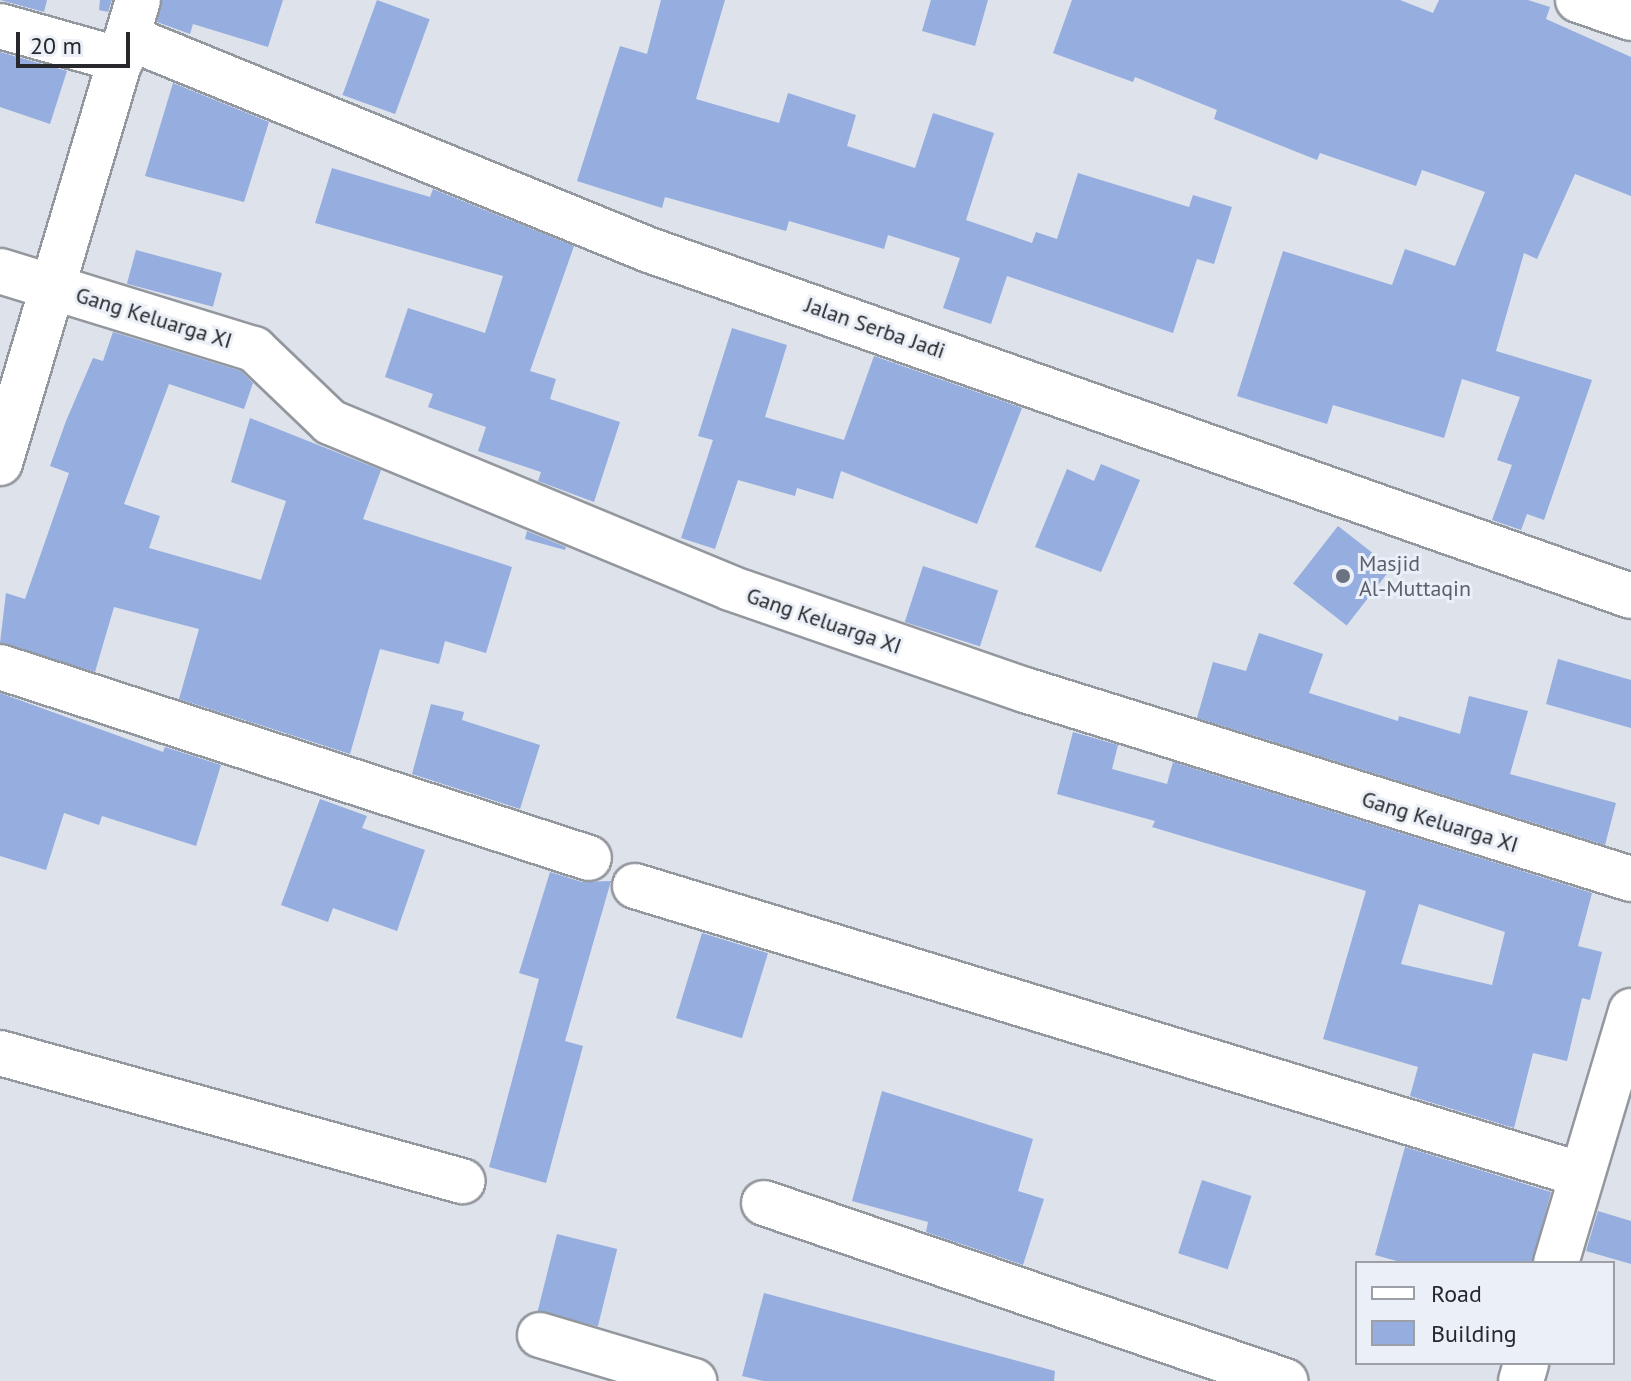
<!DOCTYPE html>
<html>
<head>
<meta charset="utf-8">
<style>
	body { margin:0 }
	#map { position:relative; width:1631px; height:1381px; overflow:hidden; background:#dee2ea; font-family:"PT Sans",sans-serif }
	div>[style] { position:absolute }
	.building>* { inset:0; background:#95addf; transform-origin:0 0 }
	.roads { filter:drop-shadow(2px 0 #93979e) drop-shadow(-2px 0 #93979e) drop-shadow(0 2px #93979e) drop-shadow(0 -2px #93979e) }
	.minor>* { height:44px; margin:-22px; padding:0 22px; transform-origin:22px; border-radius:22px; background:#fff }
	.dots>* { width:22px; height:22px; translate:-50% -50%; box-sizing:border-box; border:4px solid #ebeff7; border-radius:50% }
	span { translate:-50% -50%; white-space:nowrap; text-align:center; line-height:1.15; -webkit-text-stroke:6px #ebeff7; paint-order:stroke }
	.street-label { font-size:22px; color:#26282b }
	.worship-label { font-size:22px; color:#5b616d }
	.left { translate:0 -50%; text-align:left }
	.legend { position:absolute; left:1355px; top:1261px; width:260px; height:104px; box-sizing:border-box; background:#ebeff7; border:2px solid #9c9fa5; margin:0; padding:10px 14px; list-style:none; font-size:24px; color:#26282b }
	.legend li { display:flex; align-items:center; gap:16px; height:40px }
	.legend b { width:40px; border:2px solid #9c9fa5 }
	.scale { position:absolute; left:16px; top:32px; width:114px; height:36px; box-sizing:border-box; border:4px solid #26282b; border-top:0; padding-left:10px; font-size:24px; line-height:28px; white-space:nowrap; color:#26282b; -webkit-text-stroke:6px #ebeff7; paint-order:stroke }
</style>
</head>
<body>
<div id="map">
	<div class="building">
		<i style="clip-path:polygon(0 0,47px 0,44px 12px)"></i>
		<i style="clip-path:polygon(100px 0,112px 0,108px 12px,99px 10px)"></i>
		<i style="clip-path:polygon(162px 0,283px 0,268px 47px,193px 24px,190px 34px,157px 22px)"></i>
		<i style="left:377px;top:0;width:56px;height:101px;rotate:20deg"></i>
		<i style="clip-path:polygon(661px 0,725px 0,696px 99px,779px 123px,788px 93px,856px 115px,847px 146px,915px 168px,933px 113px,994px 133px,966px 220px,1032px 243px,1036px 232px,1057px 239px,1078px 173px,1189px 207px,1193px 195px,1232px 207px,1214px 264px,1197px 259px,1173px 333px,1007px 276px,991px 324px,943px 308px,960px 258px,888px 235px,884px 249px,789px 221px,786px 231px,665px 197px,662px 208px,577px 181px,620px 46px,647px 54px)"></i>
		<i style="clip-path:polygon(931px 0,988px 0,975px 46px,922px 31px)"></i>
		<i style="clip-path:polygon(1072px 0,1400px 0,1433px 13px,1439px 0,1528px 0,1550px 7px,1546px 19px,1631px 57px,1631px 196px,1575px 174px,1537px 259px,1524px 253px,1496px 351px,1592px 380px,1544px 520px,1527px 514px,1521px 530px,1492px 520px,1512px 465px,1497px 460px,1520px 397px,1462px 379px,1444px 438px,1333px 405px,1327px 424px,1237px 396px,1283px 251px,1392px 285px,1405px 249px,1455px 266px,1485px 192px,1422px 170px,1416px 186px,1320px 153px,1317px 160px,1214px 119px,1217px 110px,1135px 77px,1133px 82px,1053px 53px)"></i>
		<i style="clip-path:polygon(0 52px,67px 71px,50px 124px,0 107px)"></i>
		<i style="clip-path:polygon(173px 83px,269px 122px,244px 202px,145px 176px)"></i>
		<i style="clip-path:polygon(332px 168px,430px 197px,433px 189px,574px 246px,530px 371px,556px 379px,550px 399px,620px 422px,594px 502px,538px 481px,541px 472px,478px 451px,486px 427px,428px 407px,433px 394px,385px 377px,408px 308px,485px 333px,503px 276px,315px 223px)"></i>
		<i style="left:136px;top:250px;width:89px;height:35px;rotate:15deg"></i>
		<i style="clip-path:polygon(732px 328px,787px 345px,765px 417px,844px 440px,874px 356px,1022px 408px,977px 524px,841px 471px,833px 499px,797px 488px,795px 496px,738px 480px,715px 549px,681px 538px,713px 440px,698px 436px)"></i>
		<i style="clip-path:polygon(113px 332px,241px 371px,253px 383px,244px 409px,169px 384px,124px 504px,160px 516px,149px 548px,261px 580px,286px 501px,231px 482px,250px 418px,381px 470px,363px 519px,512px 567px,486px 653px,445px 641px,439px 664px,380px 649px,350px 754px,179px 699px,199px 629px,114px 607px,95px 672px,0 643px,6px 593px,25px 599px,69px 473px,50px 466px,66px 421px,93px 358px,103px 361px)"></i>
		<i style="clip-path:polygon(1101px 464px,1140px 480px,1101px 572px,1035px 547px,1067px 469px,1094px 481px)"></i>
		<i style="left:1338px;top:526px;width:68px;height:73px;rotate:38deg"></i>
		<i style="clip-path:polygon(527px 531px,566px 547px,565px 550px,525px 539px)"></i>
		<i style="left:923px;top:566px;width:79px;height:59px;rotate:18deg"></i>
		<i style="clip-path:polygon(1259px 633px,1323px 654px,1309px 693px,1398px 721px,1399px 716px,1460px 734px,1469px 696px,1528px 711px,1510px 774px,1616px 803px,1605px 845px,1197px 718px,1213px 662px,1246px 671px)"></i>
		<i style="clip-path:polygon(1558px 659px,1631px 680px,1631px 728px,1546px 704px)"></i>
		<i style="clip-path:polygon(0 693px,163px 752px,165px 747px,221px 765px,196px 846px,102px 816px,99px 825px,64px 813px,46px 870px,0 856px)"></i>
		<i style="clip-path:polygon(431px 704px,464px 712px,462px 720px,540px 745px,520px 809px,412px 774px)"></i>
		<i style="clip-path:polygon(evenodd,1073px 732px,1118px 745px,1112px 769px,1167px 784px,1173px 762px,1592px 893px,1578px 946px,1602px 952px,1590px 1000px,1582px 998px,1567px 1061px,1533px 1053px,1514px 1128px,1410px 1096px,1418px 1067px,1323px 1039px,1366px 891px,1152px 827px,1155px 821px,1057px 794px,1073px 732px,1419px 904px,1505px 932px,1492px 985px,1401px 964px,1419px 904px)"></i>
		<i style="clip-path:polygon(320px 799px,367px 816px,362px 828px,425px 850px,397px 931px,333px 908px,328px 922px,281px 905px)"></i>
		<i style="clip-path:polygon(550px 872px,582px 882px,611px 881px,565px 1041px,583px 1046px,546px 1183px,489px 1167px,539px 979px,519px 973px)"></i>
		<i style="left:702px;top:933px;width:69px;height:89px;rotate:17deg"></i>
		<i style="clip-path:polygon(882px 1091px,1033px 1139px,1018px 1191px,1044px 1199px,1023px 1265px,926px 1232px,928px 1222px,852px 1201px)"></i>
		<i style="clip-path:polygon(1405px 1147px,1551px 1192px,1532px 1263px,1404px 1263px,1375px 1255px)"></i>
		<i style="left:1202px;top:1180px;width:52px;height:77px;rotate:18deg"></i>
		<i style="clip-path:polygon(1598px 1211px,1631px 1221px,1631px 1264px,1586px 1251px)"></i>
		<i style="left:557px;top:1234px;width:62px;height:80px;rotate:14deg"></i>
		<i style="clip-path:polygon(764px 1293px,1055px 1371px,1054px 1381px,763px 1381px,742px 1376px)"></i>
	</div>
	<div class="roads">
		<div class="minor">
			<i style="left:1578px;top:0;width:56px;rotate:18.8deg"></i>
			<i style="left:0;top:26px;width:126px;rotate:15.7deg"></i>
			<i style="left:127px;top:37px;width:564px;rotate:22.2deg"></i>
			<i style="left:649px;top:250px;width:1041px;rotate:19.41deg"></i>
			<i style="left:0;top:271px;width:266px;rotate:17.1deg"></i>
			<i style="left:254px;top:349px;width:105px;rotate:43.8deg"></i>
			<i style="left:330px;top:422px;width:433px;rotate:22.5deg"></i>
			<i style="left:730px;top:588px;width:312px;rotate:19.1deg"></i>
			<i style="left:1025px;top:690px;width:635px;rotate:17.32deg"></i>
			<i style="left:0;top:463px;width:483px;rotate:-73.4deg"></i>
			<i style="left:0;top:667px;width:619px;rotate:17.97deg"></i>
			<i style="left:635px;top:886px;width:990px;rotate:16.97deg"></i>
			<i style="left:0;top:1053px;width:480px;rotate:15.5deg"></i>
			<i style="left:764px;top:1203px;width:551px;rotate:18.86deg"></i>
			<i style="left:1556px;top:1263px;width:263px;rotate:-73.4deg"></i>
			<i style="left:540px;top:1335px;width:161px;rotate:16.6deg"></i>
			<i style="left:1521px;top:1381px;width:19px;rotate:-74deg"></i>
		</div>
	</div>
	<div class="dots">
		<i style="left:1343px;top:576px;background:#6b7280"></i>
	</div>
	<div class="street-label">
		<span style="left:154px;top:318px;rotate:17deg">Gang Keluarga XI</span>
		<span style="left:875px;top:328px;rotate:19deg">Jalan Serba Jadi</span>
		<span style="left:824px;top:621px;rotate:19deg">Gang Keluarga XI</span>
		<span style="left:1440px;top:822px;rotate:17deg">Gang Keluarga XI</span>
	</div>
	<div class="worship-label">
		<span class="left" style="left:1359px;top:576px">Masjid<br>Al-Muttaqin</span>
	</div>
	<ul class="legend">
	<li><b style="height:10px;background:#fff"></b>Road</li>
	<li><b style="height:22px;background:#95addf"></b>Building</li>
	</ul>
	<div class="scale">20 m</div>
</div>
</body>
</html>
